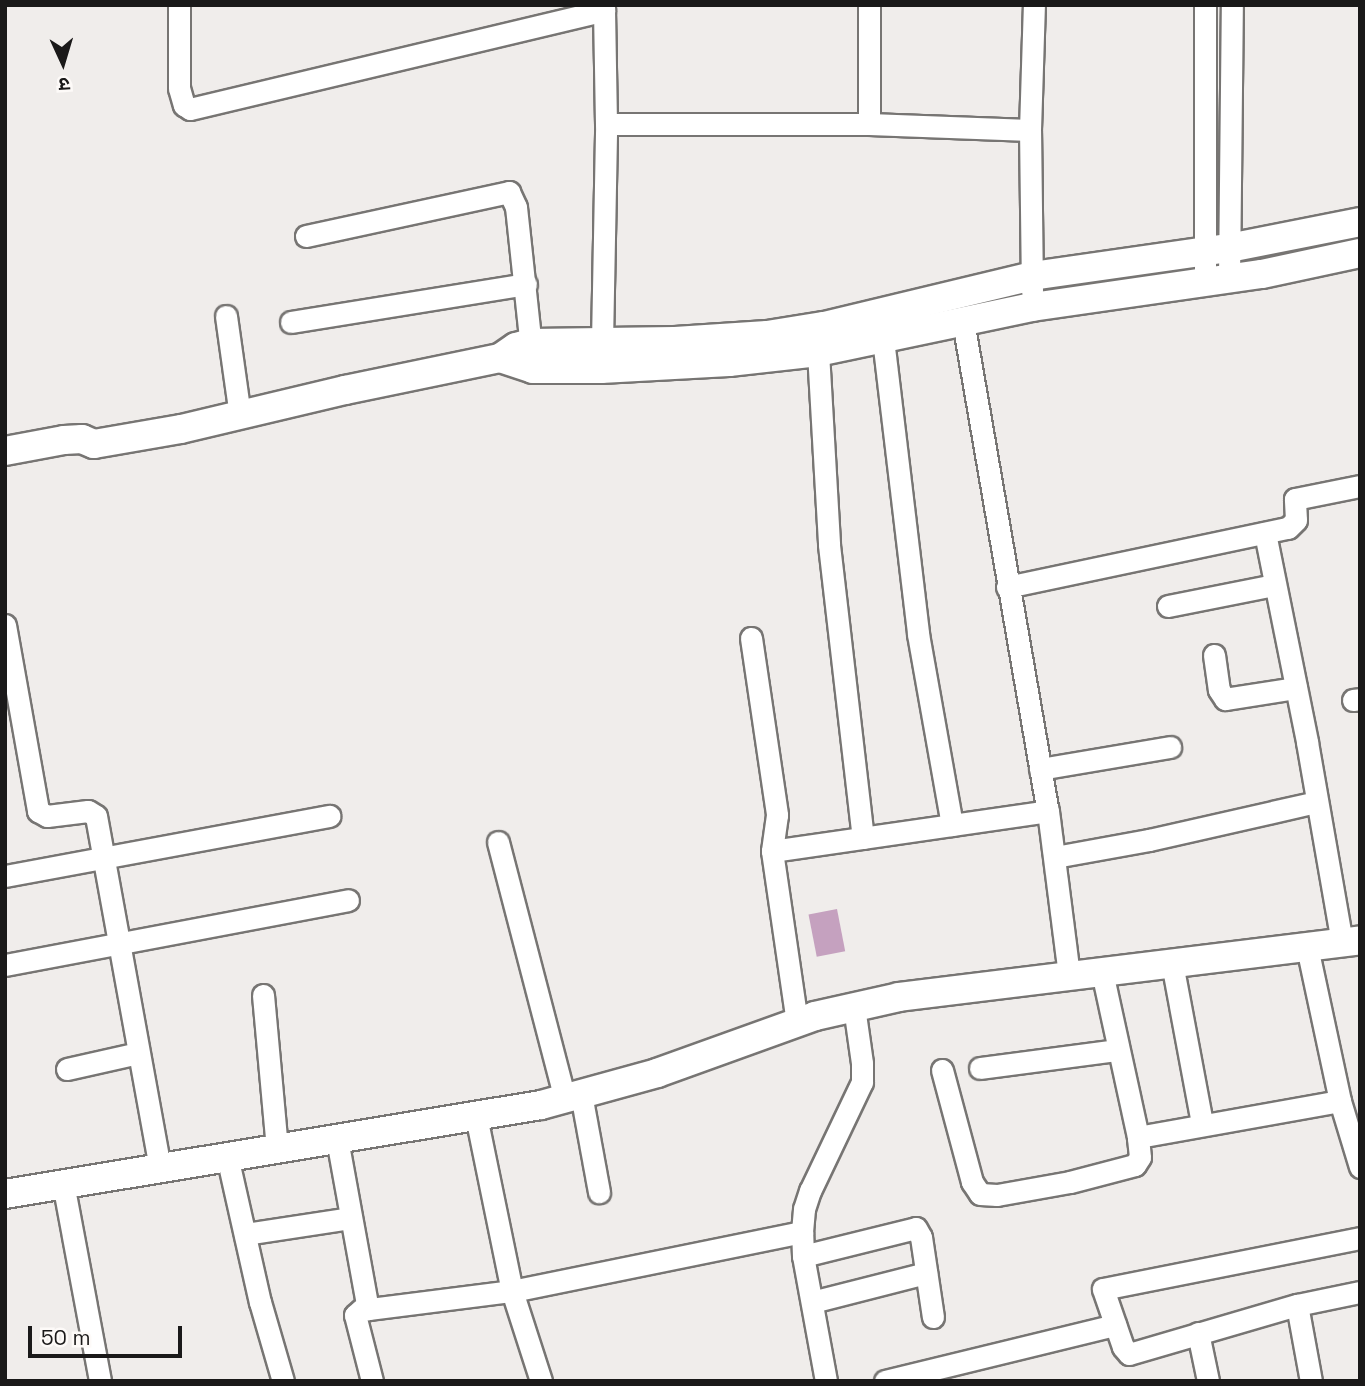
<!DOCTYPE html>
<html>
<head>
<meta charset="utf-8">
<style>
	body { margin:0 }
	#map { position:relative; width:1365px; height:1386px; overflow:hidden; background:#f0edeb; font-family:"Space Grotesk","Noto Sans Devanagari",sans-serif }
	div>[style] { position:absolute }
	.building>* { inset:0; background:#c5a1bf; transform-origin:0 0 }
	.roads { filter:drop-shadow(2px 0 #777573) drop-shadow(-2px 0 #777573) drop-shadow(0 2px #777573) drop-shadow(0 -2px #777573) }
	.street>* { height:21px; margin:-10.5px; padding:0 10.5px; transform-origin:10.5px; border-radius:10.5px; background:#fff }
	.secondary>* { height:28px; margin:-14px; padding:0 14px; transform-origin:14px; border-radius:14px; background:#fff }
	span { translate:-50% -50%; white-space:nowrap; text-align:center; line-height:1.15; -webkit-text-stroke:6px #fdfaf8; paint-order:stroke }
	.frame { position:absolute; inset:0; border:7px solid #1a1919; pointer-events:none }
	.north { position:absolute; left:28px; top:28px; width:70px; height:70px; -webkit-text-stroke:5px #fdfaf8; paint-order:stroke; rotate:176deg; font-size:19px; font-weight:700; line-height:28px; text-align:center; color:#1a1919 }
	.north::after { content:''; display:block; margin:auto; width:24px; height:32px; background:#1a1919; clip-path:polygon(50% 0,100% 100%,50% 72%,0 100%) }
	.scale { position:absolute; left:28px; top:1326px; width:154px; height:32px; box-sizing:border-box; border:4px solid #1a1919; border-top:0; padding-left:9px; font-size:21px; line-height:24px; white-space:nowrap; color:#1a1919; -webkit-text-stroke:5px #fdfaf8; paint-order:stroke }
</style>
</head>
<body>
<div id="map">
	<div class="building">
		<i style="left:837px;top:909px;width:43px;height:29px;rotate:79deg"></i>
	</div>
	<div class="roads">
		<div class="street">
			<i style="left:179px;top:5px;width:83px;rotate:90deg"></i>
			<i style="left:179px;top:88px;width:18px;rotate:74deg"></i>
			<i style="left:184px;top:105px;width:7px;rotate:34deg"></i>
			<i style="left:190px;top:109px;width:426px;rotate:-13.4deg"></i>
			<i style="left:869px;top:5px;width:119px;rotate:90deg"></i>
			<i style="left:1205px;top:5px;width:278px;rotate:90deg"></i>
			<i style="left:606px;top:124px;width:263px"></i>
			<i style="left:869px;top:124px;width:161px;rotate:2.1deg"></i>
			<i style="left:306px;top:236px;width:208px;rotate:-12.2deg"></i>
			<i style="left:509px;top:192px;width:17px;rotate:65deg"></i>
			<i style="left:516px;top:207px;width:151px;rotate:83.9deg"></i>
			<i style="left:1229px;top:279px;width:274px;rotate:-89.4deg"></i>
			<i style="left:1032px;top:291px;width:161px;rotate:-90.7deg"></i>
			<i style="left:1030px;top:130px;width:125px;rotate:-88.2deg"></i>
			<i style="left:226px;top:316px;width:100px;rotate:82deg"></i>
			<i style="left:963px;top:321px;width:497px;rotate:80.2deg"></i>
			<i style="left:1048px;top:811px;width:166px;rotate:82.7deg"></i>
			<i style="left:291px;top:322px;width:238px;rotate:-9.2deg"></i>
			<i style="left:883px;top:339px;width:297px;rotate:83.2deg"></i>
			<i style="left:918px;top:634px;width:194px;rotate:79.9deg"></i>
			<i style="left:602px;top:342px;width:218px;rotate:-88.9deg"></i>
			<i style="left:606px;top:124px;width:119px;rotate:-91deg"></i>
			<i style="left:818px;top:352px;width:193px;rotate:86.7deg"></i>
			<i style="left:829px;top:545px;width:295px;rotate:83.4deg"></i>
			<i style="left:1265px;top:533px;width:213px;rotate:78.6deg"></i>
			<i style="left:1307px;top:742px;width:204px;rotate:80.1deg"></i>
			<i style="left:1007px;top:587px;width:287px;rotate:-11.9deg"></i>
			<i style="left:1288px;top:528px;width:11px;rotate:-45deg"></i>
			<i style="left:1296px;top:520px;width:21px;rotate:-93deg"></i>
			<i style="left:1295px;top:499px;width:66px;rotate:-11.3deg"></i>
			<i style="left:1168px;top:606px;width:108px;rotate:-11.2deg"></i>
			<i style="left:5px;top:625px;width:189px;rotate:79.9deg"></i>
			<i style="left:38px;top:811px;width:10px;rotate:29deg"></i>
			<i style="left:47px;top:816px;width:41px;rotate:-7deg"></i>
			<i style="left:88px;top:811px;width:9px;rotate:32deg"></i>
			<i style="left:96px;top:816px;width:357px;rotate:79.7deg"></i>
			<i style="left:751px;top:638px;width:179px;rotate:81.6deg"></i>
			<i style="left:777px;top:815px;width:36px;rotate:98deg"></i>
			<i style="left:772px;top:851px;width:173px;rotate:81.7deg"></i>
			<i style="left:1214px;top:655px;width:35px;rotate:82deg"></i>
			<i style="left:1219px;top:690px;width:11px;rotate:56deg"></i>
			<i style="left:1225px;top:699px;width:72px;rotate:-8.8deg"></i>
			<i style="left:1353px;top:700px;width:7px;rotate:-8deg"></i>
			<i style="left:1040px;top:769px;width:132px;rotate:-9.6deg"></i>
			<i style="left:498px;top:842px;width:266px;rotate:75.4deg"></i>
			<i style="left:772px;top:851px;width:279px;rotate:-8.2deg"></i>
			<i style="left:1055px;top:857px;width:96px;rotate:-10.3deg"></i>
			<i style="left:1149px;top:840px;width:171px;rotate:-12.8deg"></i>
			<i style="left:5px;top:876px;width:330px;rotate:-10.5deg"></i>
			<i style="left:1307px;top:947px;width:157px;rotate:77.9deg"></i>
			<i style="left:1340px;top:1101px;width:69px;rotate:73.1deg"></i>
			<i style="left:1172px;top:963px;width:164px;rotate:79.4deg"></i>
			<i style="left:5px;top:965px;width:349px;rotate:-10.7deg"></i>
			<i style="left:263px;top:995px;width:154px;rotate:84.8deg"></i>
			<i style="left:980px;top:1068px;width:138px;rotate:-7.5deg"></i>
			<i style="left:67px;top:1069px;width:73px;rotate:-12.7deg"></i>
			<i style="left:942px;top:1070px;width:116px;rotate:75deg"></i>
			<i style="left:972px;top:1182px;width:14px;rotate:56deg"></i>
			<i style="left:980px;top:1194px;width:17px;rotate:3deg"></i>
			<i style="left:997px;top:1195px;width:74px;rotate:-10.1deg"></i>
			<i style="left:1070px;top:1182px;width:67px;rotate:-14.7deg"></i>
			<i style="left:1135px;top:1165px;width:9px;rotate:-58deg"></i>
			<i style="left:1140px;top:1157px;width:20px;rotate:-96deg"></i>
			<i style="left:1138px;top:1137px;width:169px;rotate:-102.3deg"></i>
			<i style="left:581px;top:1094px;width:100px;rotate:79.6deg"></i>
			<i style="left:476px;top:1116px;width:179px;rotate:78.4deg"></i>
			<i style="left:512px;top:1291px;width:95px;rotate:72.1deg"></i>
			<i style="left:1138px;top:1137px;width:205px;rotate:-10.1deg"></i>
			<i style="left:337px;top:1139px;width:173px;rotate:79.7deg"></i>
			<i style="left:227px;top:1156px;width:150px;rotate:77.3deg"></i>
			<i style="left:260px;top:1302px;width:82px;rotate:73.8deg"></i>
			<i style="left:63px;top:1183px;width:201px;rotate:79.4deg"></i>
			<i style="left:245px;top:1234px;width:107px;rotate:-8.6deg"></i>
			<i style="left:1360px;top:1238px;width:262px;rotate:168.8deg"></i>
			<i style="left:1103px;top:1289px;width:61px;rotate:71deg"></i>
			<i style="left:1123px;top:1347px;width:9px;rotate:49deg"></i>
			<i style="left:1129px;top:1354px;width:175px;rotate:-16.3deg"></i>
			<i style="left:1297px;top:1305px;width:64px;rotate:-11.7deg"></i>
			<i style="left:803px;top:1256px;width:116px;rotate:-13.9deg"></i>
			<i style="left:916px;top:1228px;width:10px;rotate:61deg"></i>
			<i style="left:921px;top:1237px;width:81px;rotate:81.5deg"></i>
			<i style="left:812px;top:1302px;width:118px;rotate:-14.3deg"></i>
			<i style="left:1297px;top:1305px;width:77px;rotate:79.6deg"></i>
			<i style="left:1198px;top:1333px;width:49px;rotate:78.2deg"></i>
			<i style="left:372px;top:1381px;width:68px;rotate:-104.4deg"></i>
			<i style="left:355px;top:1315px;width:8px;rotate:-40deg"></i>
			<i style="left:361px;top:1310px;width:152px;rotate:-7.2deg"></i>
			<i style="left:512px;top:1291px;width:296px;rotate:-11.5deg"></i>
			<i style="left:826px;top:1381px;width:127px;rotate:-100.4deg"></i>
			<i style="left:803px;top:1256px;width:24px;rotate:-92deg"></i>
			<i style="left:802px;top:1232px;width:23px;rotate:-85deg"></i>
			<i style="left:804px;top:1209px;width:19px;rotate:-72deg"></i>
			<i style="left:810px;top:1191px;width:121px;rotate:-64.5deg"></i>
			<i style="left:862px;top:1082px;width:19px;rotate:-90deg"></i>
			<i style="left:862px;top:1063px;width:57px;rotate:-98.1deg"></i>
			<i style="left:885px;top:1381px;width:237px;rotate:-13.7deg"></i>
		</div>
		<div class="secondary">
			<i style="left:500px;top:358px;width:35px;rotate:18deg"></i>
			<i style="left:533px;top:369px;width:68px"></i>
			<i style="left:601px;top:369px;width:128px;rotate:-3.1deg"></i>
			<i style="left:729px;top:362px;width:90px;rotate:-6.4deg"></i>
			<i style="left:818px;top:352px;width:219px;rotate:-11.9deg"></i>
			<i style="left:1032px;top:307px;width:232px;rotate:-8.2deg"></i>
			<i style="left:1262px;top:274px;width:100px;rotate:-12.1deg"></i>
			<i style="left:5px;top:451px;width:60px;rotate:-10.6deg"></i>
			<i style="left:64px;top:440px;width:18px;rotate:-3deg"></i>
			<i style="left:82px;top:439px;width:13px;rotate:23deg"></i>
			<i style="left:94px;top:444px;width:88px;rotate:-9.8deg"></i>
			<i style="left:181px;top:429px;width:169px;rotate:-13.4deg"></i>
			<i style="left:345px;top:390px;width:158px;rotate:-11.7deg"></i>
			<i style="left:500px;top:358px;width:19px;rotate:-35deg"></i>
			<i style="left:516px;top:347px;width:16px;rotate:-15deg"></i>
			<i style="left:531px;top:343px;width:144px;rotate:-0.8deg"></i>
			<i style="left:675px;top:341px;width:92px;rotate:-3.7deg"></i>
			<i style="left:767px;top:335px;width:58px;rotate:-9deg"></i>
			<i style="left:824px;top:326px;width:214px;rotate:-13.5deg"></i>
			<i style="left:1032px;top:276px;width:199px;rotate:-8.1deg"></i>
			<i style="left:1229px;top:248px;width:134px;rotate:-11.2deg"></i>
			<i style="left:5px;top:1194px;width:543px;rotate:-9.43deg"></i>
			<i style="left:541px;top:1105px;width:120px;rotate:-15.4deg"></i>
			<i style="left:657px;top:1073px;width:168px;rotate:-19.8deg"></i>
			<i style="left:815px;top:1016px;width:86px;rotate:-12.7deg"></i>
			<i style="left:899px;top:997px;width:465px;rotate:-7deg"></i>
		</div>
	</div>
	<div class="frame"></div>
	<div class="north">उ</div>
	<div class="scale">50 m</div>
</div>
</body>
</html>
